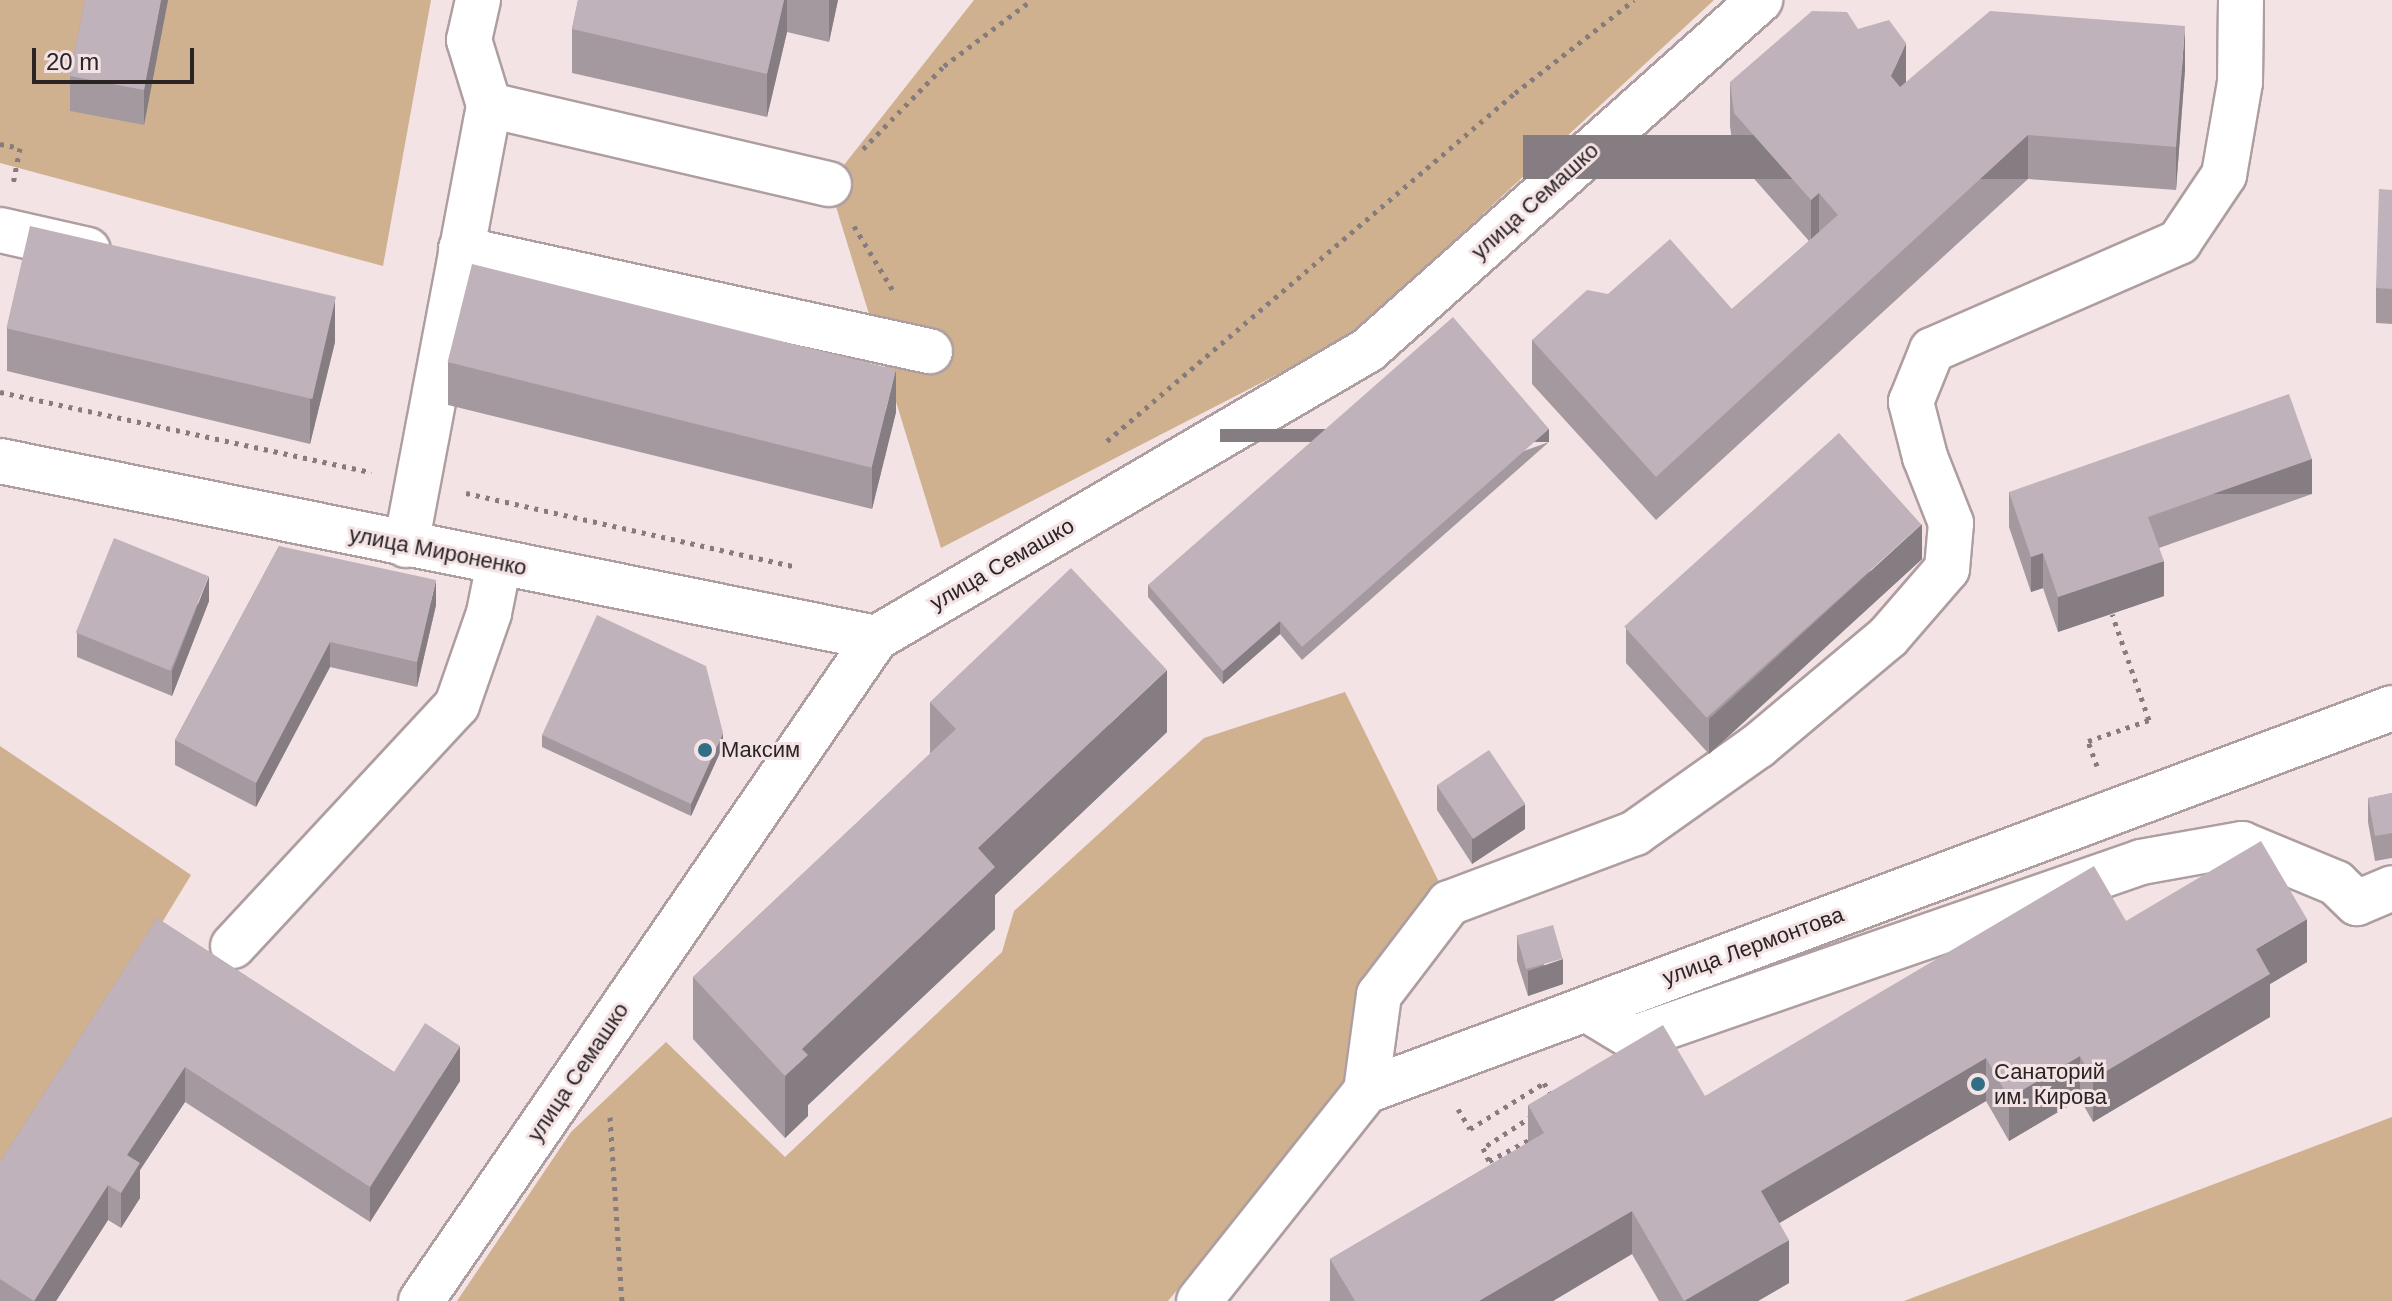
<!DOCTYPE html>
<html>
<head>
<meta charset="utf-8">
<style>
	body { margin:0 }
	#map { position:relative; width:2392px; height:1301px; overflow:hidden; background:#f4e3e5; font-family:Arial,sans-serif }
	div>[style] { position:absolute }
	.green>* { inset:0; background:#cfb18f }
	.path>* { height:5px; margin-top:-2.5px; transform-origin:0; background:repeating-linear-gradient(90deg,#877c7d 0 4px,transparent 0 10px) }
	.roads { filter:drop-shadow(2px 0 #ae9ea0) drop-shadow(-2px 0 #ae9ea0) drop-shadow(0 2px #ae9ea0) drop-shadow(0 -2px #ae9ea0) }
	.minor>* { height:44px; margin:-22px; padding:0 22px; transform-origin:22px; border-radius:22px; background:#fff }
	.wall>* { inset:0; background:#a599a0 }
	.shaded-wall>* { inset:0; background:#867d82; transform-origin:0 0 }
	.building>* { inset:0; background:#c0b2ba; transform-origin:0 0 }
	.dots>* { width:22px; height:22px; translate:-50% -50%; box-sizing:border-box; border:4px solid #f4e3e5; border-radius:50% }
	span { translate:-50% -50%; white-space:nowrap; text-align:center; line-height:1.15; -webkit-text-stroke:6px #f4e3e5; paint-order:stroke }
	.street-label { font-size:22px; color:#2a2424 }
	.poi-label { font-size:22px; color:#2a2424 }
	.left { translate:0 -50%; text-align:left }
	.scale { position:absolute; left:32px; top:48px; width:162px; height:36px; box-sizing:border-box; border:4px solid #2a2424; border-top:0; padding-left:10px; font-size:24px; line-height:28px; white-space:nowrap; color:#2a2424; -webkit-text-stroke:6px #f4e3e5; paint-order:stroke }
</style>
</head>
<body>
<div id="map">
	<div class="green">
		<i style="clip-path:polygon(0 0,431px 0,383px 266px,0 163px)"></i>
		<i style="clip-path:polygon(974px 0,1714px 0,1350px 337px,941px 548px,829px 184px)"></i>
		<i style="clip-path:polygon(1345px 692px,1442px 888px,1349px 1081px,1168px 1301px,457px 1301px,571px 1132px,666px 1042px,785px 1157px,1002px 952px,1014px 911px,1204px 738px)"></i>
		<i style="clip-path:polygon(0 746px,191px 875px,0 1189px)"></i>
		<i style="clip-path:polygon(2392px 1117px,2392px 1301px,1904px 1301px)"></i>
	</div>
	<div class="path">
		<i style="left:0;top:144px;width:20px;rotate:11deg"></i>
		<i style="left:20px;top:148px;width:36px;rotate:101deg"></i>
		<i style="left:863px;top:149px;width:116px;rotate:-45.7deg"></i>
		<i style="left:944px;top:66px;width:110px;rotate:-36.9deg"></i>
		<i style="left:854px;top:226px;width:77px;rotate:58.8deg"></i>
		<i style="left:0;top:392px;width:380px;rotate:12.2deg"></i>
		<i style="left:1107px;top:441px;width:536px;rotate:-40.46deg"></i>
		<i style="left:1515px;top:93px;width:151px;rotate:-38deg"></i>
		<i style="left:466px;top:493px;width:338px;rotate:12.6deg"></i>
		<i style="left:2097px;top:766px;width:27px;rotate:-110deg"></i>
		<i style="left:2088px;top:741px;width:65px;rotate:-19deg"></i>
		<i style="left:2149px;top:720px;width:112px;rotate:-109.2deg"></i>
		<i style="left:1458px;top:1109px;width:23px;rotate:59deg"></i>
		<i style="left:1470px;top:1129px;width:87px;rotate:-31.9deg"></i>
		<i style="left:1544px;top:1083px;width:15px;rotate:58deg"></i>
		<i style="left:1532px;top:1116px;width:59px;rotate:146.9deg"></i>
		<i style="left:1483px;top:1148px;width:14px;rotate:65deg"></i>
		<i style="left:1489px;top:1161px;width:50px;rotate:-27.6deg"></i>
		<i style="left:610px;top:1117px;width:184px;rotate:86.3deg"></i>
	</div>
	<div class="roads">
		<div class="minor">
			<i style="left:478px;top:0;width:41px;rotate:102.7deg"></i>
			<i style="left:469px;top:40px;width:68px;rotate:72.9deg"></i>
			<i style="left:0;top:230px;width:90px;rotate:12.8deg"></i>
			<i style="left:461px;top:249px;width:480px;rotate:12.3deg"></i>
			<i style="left:0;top:461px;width:894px;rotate:11.42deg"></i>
			<i style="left:406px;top:545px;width:448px;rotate:-79.3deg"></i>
			<i style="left:489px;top:105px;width:349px;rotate:13.1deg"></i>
			<i style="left:233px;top:946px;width:329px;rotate:-47.1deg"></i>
			<i style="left:457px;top:705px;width:97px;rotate:-70.8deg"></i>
			<i style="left:489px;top:613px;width:51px;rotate:-78.7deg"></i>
			<i style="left:1586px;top:1009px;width:56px;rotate:31.1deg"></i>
			<i style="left:1634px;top:1038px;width:537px;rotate:-19.14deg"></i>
			<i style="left:2141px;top:862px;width:103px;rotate:-10.1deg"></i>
			<i style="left:2242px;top:844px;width:102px;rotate:22.5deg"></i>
			<i style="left:2336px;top:883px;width:29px;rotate:44deg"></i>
			<i style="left:2357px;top:903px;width:38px;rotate:-23deg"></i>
			<i style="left:1366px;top:1091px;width:97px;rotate:-82.3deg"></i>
			<i style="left:1379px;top:995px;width:116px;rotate:-52.7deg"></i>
			<i style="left:1449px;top:903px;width:199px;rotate:-20.6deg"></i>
			<i style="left:1635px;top:833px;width:151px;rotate:-35.3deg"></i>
			<i style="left:1758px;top:746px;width:170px;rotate:-40deg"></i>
			<i style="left:1888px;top:637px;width:90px;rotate:-49.1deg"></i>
			<i style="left:1947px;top:569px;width:46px;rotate:-85deg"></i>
			<i style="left:1951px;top:523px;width:71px;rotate:-111.5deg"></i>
			<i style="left:1925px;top:457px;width:57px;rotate:-104.3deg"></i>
			<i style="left:1911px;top:402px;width:56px;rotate:-68deg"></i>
			<i style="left:1932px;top:350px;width:270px;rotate:-23.6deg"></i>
			<i style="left:2179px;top:242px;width:81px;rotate:-56.1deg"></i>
			<i style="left:2224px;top:175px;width:94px;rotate:-80.2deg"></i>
			<i style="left:2240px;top:82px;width:82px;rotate:-89.3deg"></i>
			<i style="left:421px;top:1301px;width:804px;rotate:-55.54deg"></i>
			<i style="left:876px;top:638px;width:570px;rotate:-30.34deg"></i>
			<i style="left:1368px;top:350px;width:526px;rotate:-41.76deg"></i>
			<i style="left:1199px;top:1301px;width:268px;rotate:-51.5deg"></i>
			<i style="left:1366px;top:1091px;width:1095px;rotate:-20.47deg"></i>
		</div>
	</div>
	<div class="wall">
		<i style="clip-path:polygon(85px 0,168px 0,144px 125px,70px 111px,70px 76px)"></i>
		<i style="clip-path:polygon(578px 0,838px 0,829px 42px,787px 32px,767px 117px,572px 73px,572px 29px)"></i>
		<i style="clip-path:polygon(1858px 29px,1906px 82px,2185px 69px,2176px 190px,2028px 179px,1656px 520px,1532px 384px,1532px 340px,1608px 294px,1732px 309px,1809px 241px,1734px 156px,1730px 126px,1730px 82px)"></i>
		<i style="clip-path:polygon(2392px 190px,2392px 324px,2376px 323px,2376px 288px)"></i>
		<i style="clip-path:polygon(7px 328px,335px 342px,310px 444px,7px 371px)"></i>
		<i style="clip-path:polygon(448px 362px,896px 412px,872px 509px,448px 405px)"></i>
		<i style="clip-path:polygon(1549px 442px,1302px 660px,1280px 634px,1223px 684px,1148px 597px,1148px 585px)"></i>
		<i style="clip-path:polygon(2009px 492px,2312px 494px,2159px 548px,2164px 596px,2058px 632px,2043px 588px,2031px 592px,2009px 527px)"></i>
		<i style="clip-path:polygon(279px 546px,436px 605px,417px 687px,330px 667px,256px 807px,175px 765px,175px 740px)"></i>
		<i style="clip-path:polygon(1922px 559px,1709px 754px,1626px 663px,1626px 628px)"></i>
		<i style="clip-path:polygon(209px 601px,172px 696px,77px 657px,77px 633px)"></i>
		<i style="clip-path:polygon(930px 702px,1167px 732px,995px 895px,995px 929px,808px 1105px,808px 1116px,785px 1138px,693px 1039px,693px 977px,930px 754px)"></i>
		<i style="clip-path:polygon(542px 735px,723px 746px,691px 816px,542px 747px)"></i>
		<i style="clip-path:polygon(1437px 785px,1525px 829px,1472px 864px,1437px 810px)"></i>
		<i style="clip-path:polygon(2392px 793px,2392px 858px,2375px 861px,2368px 822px,2368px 798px)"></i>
		<i style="clip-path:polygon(157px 918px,394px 1072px,460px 1081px,370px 1222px,185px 1102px,140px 1170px,140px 1198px,121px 1228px,108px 1220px,56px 1301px,0 1301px,0 1162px)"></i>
		<i style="clip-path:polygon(2126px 921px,2307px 962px,2270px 984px,2270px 1017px,2093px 1122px,2080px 1099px,2009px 1141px,1986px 1101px,1779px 1223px,1789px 1283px,1758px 1301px,1659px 1301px,1632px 1254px,1553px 1301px,1330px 1301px,1330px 1259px,1528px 1143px,1528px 1105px,1705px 1096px)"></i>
		<i style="clip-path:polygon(1517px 937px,1563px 984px,1528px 996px,1517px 961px)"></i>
	</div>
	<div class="shaded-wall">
		<i style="clip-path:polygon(161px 0,168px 0,144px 125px,144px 90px)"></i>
		<i style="clip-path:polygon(784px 0,787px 0,787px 32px,767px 117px,767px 74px)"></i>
		<i style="clip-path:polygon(829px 0,838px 0,829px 42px)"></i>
		<i style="clip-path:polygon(2185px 26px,2185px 69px,2176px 190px,2176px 147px)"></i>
		<i style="clip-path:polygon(1906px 43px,1906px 86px,1891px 119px,1891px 76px)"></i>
		<i style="left:2028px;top:135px;width:44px;height:505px;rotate:90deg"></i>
		<i style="clip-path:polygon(1819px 193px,1819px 237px,1811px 244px,1811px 200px)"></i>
		<i style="clip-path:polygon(335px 299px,335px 342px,310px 444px,310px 400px)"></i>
		<i style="clip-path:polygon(896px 369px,896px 412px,872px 509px,872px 466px)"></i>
		<i style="left:1549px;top:429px;width:13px;height:329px;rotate:90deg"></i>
		<i style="left:2312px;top:459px;width:35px;height:174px;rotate:90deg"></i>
		<i style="clip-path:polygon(1922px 524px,1922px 559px,1709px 754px,1709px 719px)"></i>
		<i style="clip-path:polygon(2043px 553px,2043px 588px,2031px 592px,2031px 557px)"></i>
		<i style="clip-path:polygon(2164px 561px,2164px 596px,2058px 632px,2058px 597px)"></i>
		<i style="clip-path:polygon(209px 576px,209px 601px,172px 696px,172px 671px)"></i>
		<i style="clip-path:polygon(436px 580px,436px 605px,417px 687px,417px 662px)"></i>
		<i style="clip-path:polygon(1280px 621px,1280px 634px,1223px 684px,1223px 671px)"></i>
		<i style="clip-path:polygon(330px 642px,330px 667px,256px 807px,256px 783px)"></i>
		<i style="clip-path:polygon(1167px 670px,1167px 732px,995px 895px,995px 929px,808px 1105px,808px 1116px,785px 1138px,785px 1076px,802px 1049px,978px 848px)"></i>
		<i style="clip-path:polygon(723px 733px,723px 746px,691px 816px,691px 804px)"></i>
		<i style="clip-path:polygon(1525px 804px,1525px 829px,1472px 864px,1472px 839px)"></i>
		<i style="clip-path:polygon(2307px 919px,2307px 962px,2270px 984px,2270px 1017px,2093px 1122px,2093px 1079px,2256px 949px)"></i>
		<i style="clip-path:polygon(1563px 959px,1563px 984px,1528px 996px,1528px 971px)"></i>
		<i style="clip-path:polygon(460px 1046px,460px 1081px,370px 1222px,370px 1187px)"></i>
		<i style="clip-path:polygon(2080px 1056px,2080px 1099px,2009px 1141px,2009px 1098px)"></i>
		<i style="clip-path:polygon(1986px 1058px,1986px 1101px,1761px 1234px,1761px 1191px)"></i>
		<i style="clip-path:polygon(185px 1067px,185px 1102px,140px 1170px,140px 1198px,121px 1228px,121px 1193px,127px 1155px)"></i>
		<i style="clip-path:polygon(108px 1185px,108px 1220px,56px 1301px,34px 1301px)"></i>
		<i style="clip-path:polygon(1632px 1211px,1632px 1254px,1553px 1301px,1479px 1301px)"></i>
		<i style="clip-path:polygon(1789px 1240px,1789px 1283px,1758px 1301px,1684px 1301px)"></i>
	</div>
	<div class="building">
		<i style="clip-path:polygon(85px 0,161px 0,144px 90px,70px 76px)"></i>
		<i style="clip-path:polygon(578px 0,784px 0,767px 74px,572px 29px)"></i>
		<i style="clip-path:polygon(1812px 11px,1847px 12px,1858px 29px,1889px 20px,1906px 43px,1891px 76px,1900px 87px,1990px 11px,2185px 26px,2176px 147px,2028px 135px,1656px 477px,1532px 340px,1587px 290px,1608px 294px,1670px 239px,1732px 309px,1838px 215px,1819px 193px,1811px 200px,1734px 113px,1730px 82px)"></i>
		<i style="clip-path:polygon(2379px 189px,2392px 190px,2392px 289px,2376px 288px)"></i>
		<i style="left:30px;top:226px;width:314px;height:105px;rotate:13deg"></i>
		<i style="left:472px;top:264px;width:437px;height:101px;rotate:14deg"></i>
		<i style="clip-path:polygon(1453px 317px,1549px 429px,1302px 647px,1280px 621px,1223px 671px,1148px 585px)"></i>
		<i style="clip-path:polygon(2289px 394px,2312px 459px,2148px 517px,2164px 561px,2058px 597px,2043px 553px,2031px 557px,2009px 492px)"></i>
		<i style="left:1839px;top:433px;width:123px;height:289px;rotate:48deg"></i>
		<i style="left:114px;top:538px;width:102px;height:102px;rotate:22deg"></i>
		<i style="clip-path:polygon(279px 546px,436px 580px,417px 662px,330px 642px,256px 783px,175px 740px)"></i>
		<i style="clip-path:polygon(1071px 568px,1167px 670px,978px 848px,995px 867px,802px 1049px,808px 1055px,785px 1076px,693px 977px,956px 729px,930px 702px)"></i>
		<i style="clip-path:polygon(597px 615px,706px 666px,723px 733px,691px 804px,542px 735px)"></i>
		<i style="left:1489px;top:750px;width:65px;height:63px;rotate:56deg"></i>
		<i style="clip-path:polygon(2392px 793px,2392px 833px,2375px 836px,2368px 798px)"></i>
		<i style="clip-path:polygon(2261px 841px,2307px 919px,2256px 949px,2270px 974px,2093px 1079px,2080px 1056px,2009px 1098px,1986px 1058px,1761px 1191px,1789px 1240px,1684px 1301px,1632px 1211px,1479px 1301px,1355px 1301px,1330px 1259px,1544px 1133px,1528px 1105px,1663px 1025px,1705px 1096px,2094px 866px,2126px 921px)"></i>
		<i style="clip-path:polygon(157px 918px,394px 1072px,425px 1023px,460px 1046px,370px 1187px,185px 1067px,127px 1155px,140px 1163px,121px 1193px,108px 1185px,34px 1301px,0 1279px,0 1162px)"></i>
		<i style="left:1553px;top:925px;width:35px;height:38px;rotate:74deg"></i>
	</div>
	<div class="dots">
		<i style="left:705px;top:750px;background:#326f86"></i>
		<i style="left:1978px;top:1084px;background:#326f86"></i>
	</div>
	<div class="street-label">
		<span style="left:1535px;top:201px;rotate:-42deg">улица Семашко</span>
		<span style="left:438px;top:551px;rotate:11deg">улица Мироненко</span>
		<span style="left:1002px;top:564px;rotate:-30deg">улица Семашко</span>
		<span style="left:1753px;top:946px;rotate:-20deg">улица Лермонтова</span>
		<span style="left:578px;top:1072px;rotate:-56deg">улица Семашко</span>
	</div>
	<div class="poi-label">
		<span class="left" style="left:721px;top:750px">Максим</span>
		<span class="left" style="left:1994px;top:1084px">Санаторий<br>им. Кирова</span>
	</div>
	<div class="scale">20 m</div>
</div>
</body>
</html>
